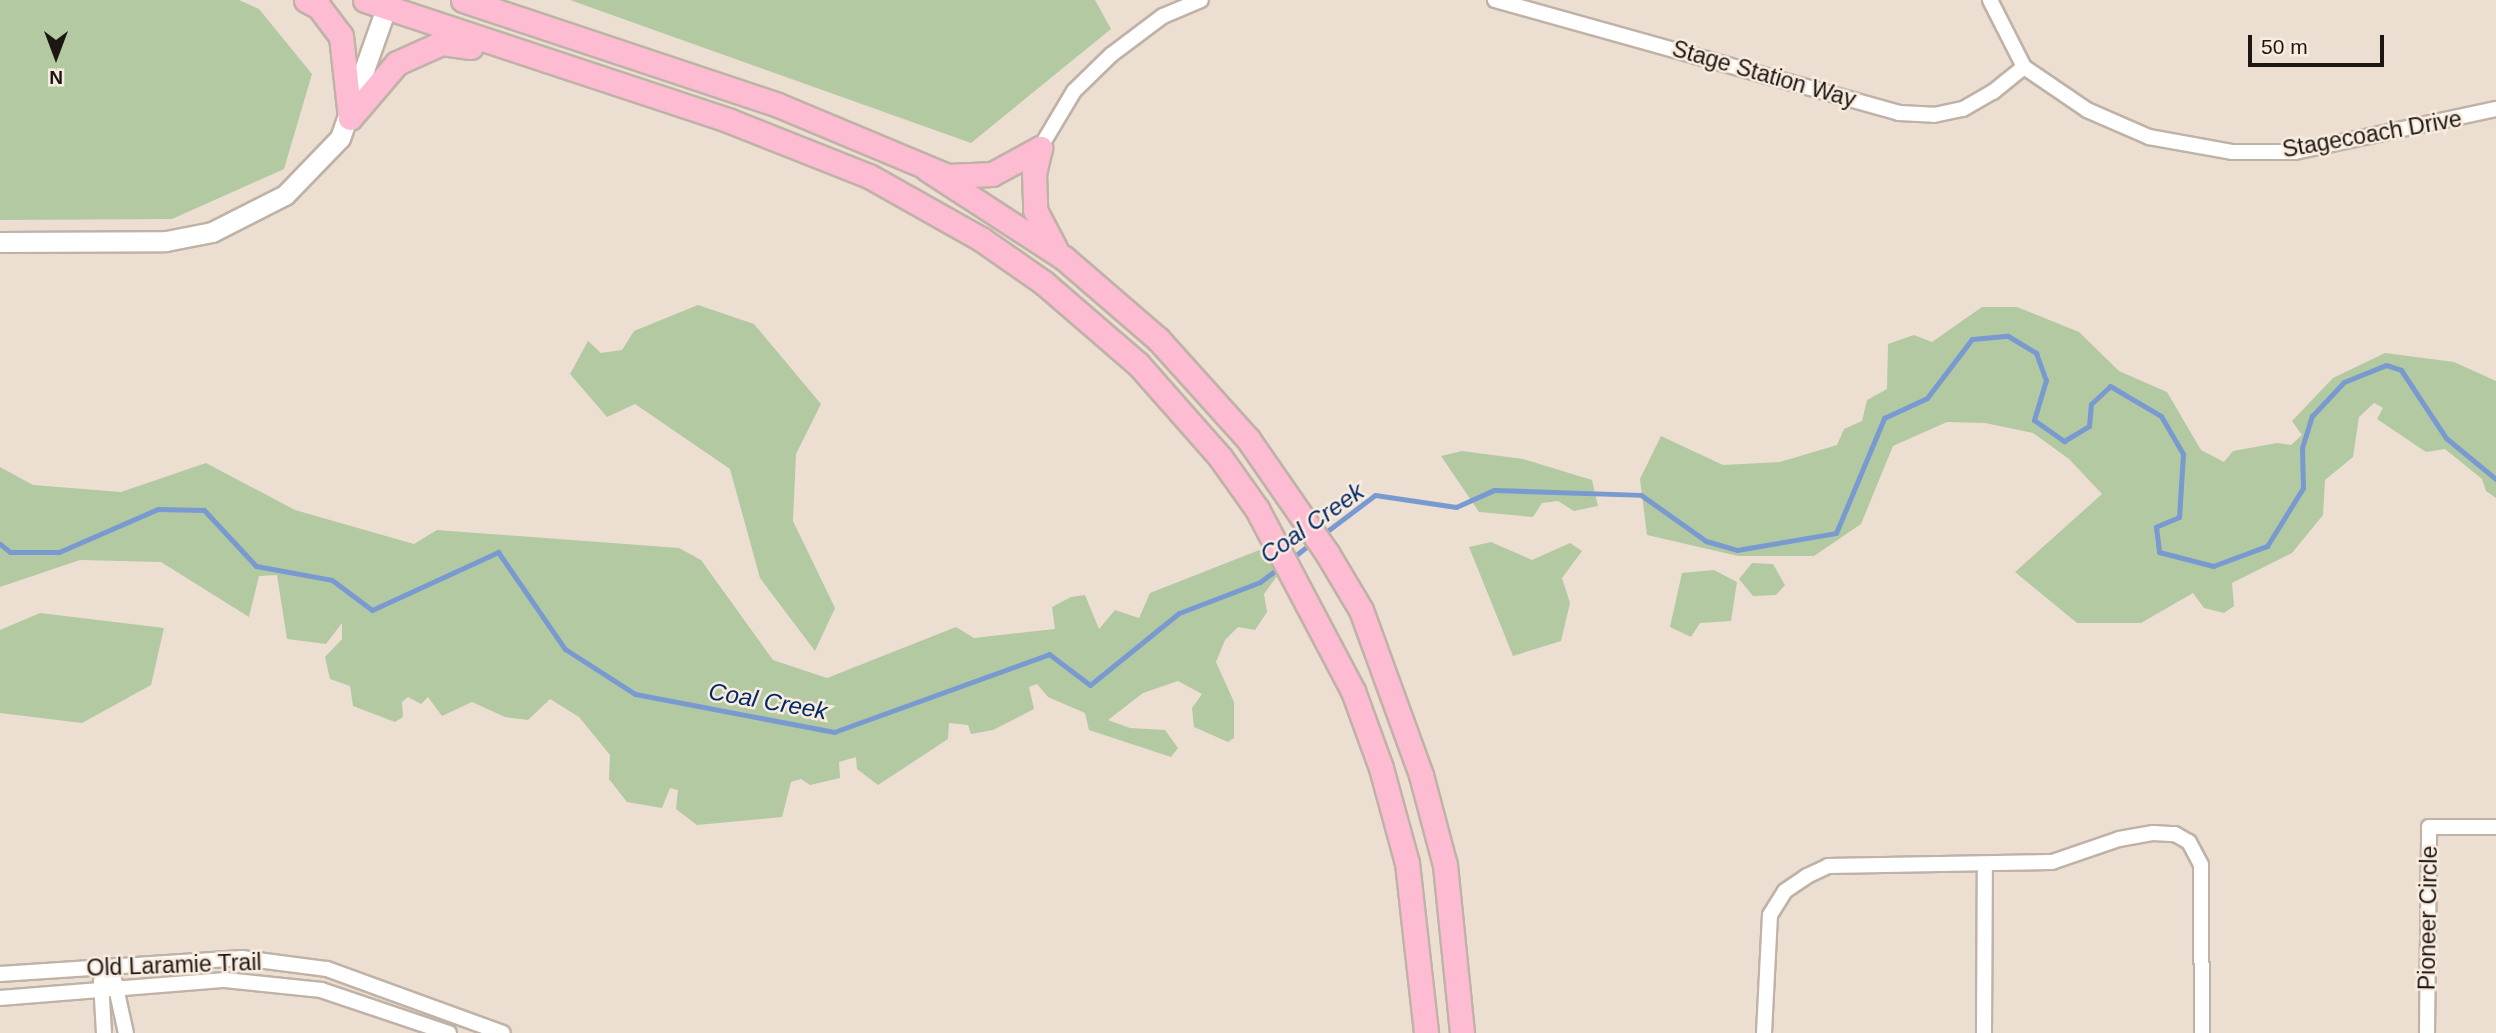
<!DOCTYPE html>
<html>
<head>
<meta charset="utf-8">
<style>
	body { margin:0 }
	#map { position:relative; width:2496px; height:1033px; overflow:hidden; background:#ecdfd2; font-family:Helvetica,sans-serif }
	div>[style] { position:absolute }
	.green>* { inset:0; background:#b2c9a2 }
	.stream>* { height:5px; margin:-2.5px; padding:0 2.5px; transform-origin:2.5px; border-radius:2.5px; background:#789ad0 }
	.roads { filter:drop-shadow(2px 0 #bfb2a7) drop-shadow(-2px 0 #bfb2a7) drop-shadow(0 2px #bfb2a7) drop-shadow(0 -2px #bfb2a7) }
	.minor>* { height:14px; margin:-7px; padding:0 7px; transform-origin:7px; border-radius:7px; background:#fff }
	.tertiary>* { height:19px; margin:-9.5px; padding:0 9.5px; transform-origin:9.5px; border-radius:9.5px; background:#fff }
	.primary>* { height:23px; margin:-11.5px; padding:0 11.5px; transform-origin:11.5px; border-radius:11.5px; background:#febcd3 }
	span { translate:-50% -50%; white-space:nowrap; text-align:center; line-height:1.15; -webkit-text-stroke:5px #f9ecdf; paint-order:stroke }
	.street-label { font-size:23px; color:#1c1713 }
	.water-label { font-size:24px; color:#002968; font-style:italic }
	.north { position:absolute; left:21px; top:21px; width:70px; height:70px; -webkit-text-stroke:5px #f9ecdf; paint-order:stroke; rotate:180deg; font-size:19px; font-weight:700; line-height:28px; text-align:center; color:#1c1713 }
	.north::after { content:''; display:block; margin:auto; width:24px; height:32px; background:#1c1713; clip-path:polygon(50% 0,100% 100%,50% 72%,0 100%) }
	.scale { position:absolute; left:2248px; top:35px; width:136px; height:32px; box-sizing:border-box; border:4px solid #1c1713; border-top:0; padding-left:9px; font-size:21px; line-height:24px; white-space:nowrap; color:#1c1713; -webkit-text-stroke:5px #f9ecdf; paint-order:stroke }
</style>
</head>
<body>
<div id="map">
	<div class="green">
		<i style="clip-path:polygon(0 0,239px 0,259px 9px,312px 74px,284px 169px,172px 219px,0 220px)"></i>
		<i style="clip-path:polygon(570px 0,1095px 0,1111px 29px,971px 143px)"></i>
		<i style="clip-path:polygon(698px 305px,754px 324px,821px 404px,796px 454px,793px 521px,835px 608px,815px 651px,760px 578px,730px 469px,635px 404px,607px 417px,570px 374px,588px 341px,601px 353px,622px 350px,634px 331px)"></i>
		<i style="clip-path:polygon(1982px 307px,2017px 307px,2079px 332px,2119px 371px,2167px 392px,2201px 450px,2224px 462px,2233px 451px,2277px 443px,2291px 445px,2302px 435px,2292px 421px,2333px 378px,2385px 353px,2454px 362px,2496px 381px,2496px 498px,2486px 491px,2482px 479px,2445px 449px,2426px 452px,2377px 419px,2383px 408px,2374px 403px,2359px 417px,2353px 457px,2325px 480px,2323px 515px,2292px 553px,2232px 583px,2234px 606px,2224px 613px,2204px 608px,2193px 593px,2141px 623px,2077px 623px,2015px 572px,2102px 494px,2069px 459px,2033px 433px,1985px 423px,1947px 422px,1893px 446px,1861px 524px,1814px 556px,1738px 556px,1647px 535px,1640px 479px,1661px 436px,1723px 465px,1780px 462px,1837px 445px,1844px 429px,1862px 421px,1867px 400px,1887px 389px,1888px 344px,1914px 335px,1932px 342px)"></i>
		<i style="clip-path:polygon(1462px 451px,1523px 459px,1592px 480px,1598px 506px,1574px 511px,1558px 501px,1542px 503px,1533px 517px,1479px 512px,1441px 456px)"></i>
		<i style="clip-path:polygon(206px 463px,295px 510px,414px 544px,437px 530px,679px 548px,701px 560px,773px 660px,827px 678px,956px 627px,974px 638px,1055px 629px,1052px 607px,1071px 597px,1085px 595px,1099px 629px,1115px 610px,1139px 618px,1150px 593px,1262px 549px,1277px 576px,1264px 594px,1267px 612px,1255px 630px,1238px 627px,1225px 640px,1216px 662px,1234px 702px,1234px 738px,1228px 742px,1194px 727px,1192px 708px,1202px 694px,1178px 681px,1143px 693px,1108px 720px,1130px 728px,1165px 730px,1178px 748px,1171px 757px,1089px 730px,1085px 713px,1048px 697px,1037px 684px,1029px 687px,1034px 709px,993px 730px,971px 734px,968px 725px,949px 723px,948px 739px,878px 785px,857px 769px,856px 757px,839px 762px,840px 778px,810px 785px,801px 779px,791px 782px,782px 817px,697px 825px,676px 809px,678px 790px,670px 788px,662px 808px,627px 802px,609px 779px,610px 755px,579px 717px,550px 699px,528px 720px,505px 717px,472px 702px,442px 716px,428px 697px,421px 704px,408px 697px,402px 702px,403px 717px,395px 722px,353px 706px,350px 686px,330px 679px,325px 657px,342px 639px,342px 623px,326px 644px,287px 639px,277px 575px,259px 576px,249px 617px,161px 562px,80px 560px,0 587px,0 467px,33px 485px,121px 492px)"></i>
		<i style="clip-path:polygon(1491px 542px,1532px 560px,1570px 543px,1582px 551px,1562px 578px,1570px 603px,1561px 641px,1513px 656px,1469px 547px)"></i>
		<i style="clip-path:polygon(1752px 563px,1773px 564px,1785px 585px,1776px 595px,1753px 596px,1739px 579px)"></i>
		<i style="clip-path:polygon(1714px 570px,1737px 582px,1731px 621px,1700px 623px,1691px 637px,1670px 627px,1682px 573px)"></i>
		<i style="clip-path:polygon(40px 613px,164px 628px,151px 685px,82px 723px,0 713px,0 630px)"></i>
	</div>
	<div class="stream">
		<i style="left:1322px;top:535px;width:66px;rotate:-37deg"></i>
		<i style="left:1375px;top:495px;width:82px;rotate:8.4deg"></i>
		<i style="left:1456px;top:507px;width:42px;rotate:-24.1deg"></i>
		<i style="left:1494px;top:490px;width:147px;rotate:1.9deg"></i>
		<i style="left:1641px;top:495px;width:80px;rotate:35.3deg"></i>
		<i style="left:1706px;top:541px;width:32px;rotate:16deg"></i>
		<i style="left:1737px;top:550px;width:100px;rotate:-9.7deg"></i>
		<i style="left:1836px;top:533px;width:125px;rotate:-67.3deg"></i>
		<i style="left:1884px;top:418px;width:47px;rotate:-24.9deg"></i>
		<i style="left:1927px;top:398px;width:74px;rotate:-52.7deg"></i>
		<i style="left:1972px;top:339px;width:36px;rotate:-5deg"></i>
		<i style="left:2008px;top:336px;width:33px;rotate:31deg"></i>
		<i style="left:2036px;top:353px;width:29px;rotate:70deg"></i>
		<i style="left:2046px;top:380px;width:42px;rotate:106.7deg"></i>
		<i style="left:2034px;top:420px;width:37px;rotate:35deg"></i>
		<i style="left:2064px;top:441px;width:29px;rotate:-31deg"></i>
		<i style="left:2089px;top:426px;width:22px;rotate:-85deg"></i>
		<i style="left:2091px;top:404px;width:26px;rotate:-43deg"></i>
		<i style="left:2110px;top:386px;width:59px;rotate:30.5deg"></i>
		<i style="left:2161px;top:416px;width:44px;rotate:59.9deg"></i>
		<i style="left:2183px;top:454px;width:63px;rotate:93.6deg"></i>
		<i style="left:2179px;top:517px;width:25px;rotate:157deg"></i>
		<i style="left:2156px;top:527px;width:25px;rotate:83deg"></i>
		<i style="left:2159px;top:552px;width:56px;rotate:14.5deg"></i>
		<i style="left:2213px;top:566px;width:58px;rotate:-20.3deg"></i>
		<i style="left:2267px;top:546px;width:68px;rotate:-58.2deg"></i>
		<i style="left:2303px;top:488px;width:40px;rotate:-91.4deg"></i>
		<i style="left:2302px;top:448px;width:34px;rotate:-73deg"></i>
		<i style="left:2312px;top:416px;width:47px;rotate:-46.7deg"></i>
		<i style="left:2344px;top:382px;width:45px;rotate:-22deg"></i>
		<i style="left:2386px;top:365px;width:16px;rotate:18deg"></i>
		<i style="left:2401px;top:370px;width:82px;rotate:56.5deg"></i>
		<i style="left:2446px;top:438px;width:65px;rotate:39.4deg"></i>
		<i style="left:0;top:544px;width:13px;rotate:39deg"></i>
		<i style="left:10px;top:552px;width:49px"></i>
		<i style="left:59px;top:552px;width:108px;rotate:-23.5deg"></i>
		<i style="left:158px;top:509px;width:46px;rotate:1.2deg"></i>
		<i style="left:204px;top:510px;width:76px;rotate:47.1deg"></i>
		<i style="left:256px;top:566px;width:77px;rotate:10.4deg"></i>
		<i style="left:332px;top:580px;width:50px;rotate:36.9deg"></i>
		<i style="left:372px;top:610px;width:139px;rotate:-24.7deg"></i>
		<i style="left:498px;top:552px;width:118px;rotate:55.4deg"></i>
		<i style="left:565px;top:649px;width:83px;rotate:32.7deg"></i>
		<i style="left:635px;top:694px;width:203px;rotate:10.8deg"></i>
		<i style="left:834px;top:732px;width:229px;rotate:-19.9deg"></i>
		<i style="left:1049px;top:654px;width:51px;rotate:37.1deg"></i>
		<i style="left:1090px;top:685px;width:114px;rotate:-39deg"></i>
		<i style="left:1179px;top:613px;width:87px;rotate:-20.9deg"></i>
		<i style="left:1260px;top:582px;width:25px;rotate:-37deg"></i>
		<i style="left:1291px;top:559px;width:29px;rotate:-38deg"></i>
	</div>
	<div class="roads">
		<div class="minor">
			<i style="left:1495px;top:0;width:420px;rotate:15.6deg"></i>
			<i style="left:1899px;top:113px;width:35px;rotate:3deg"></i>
			<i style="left:1934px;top:115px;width:30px;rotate:-12deg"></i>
			<i style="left:1963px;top:109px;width:34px;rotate:-30deg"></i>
			<i style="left:1993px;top:92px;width:40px;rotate:-39deg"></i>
			<i style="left:1990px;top:0;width:75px;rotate:63.1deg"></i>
			<i style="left:2024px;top:67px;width:76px;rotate:34.3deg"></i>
			<i style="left:2087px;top:110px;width:68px;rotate:23.5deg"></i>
			<i style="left:2149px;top:137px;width:84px;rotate:10.2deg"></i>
			<i style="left:2232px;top:152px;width:63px"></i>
			<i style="left:2295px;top:152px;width:206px;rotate:-12.1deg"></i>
			<i style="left:1040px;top:148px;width:66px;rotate:-59.2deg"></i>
			<i style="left:1074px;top:91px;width:52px;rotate:-44.2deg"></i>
			<i style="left:1111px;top:55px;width:65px;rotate:-36.9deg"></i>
			<i style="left:1163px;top:16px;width:41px;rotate:-22.8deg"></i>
			<i style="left:0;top:974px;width:243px;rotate:-3.8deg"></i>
			<i style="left:242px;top:958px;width:86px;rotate:7.4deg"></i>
			<i style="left:327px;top:969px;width:187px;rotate:20deg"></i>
			<i style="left:114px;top:979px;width:55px;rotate:77.5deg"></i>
			<i style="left:101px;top:981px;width:52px;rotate:86.7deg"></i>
			<i style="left:0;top:998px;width:226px;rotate:-4.6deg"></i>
			<i style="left:225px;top:980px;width:97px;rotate:5.9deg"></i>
			<i style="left:321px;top:990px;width:135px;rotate:18.6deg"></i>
			<i style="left:1764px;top:1033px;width:118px;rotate:-87.1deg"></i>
			<i style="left:1770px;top:915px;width:28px;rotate:-58deg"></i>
			<i style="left:1785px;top:891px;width:27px;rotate:-34deg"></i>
			<i style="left:1807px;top:876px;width:23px;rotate:-25deg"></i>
			<i style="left:1828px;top:866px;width:224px;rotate:-1deg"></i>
			<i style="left:2052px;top:862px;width:71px;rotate:-18.9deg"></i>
			<i style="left:2119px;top:839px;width:35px;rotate:-10deg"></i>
			<i style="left:2153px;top:833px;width:22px;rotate:3deg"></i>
			<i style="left:2175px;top:834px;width:16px;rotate:30deg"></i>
			<i style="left:2189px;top:842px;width:26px;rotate:62deg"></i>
			<i style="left:2201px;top:865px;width:168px;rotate:89.7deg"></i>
			<i style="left:1984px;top:1033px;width:169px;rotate:-89.7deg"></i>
			<i style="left:2427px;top:1033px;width:206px;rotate:-89.4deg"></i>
			<i style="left:2429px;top:827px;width:67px"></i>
		</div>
		<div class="tertiary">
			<i style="left:0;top:242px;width:166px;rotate:-0.3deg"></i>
			<i style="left:166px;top:241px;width:47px;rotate:-11.1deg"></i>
			<i style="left:212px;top:232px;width:82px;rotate:-26.9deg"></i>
			<i style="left:285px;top:195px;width:79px;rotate:-46deg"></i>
			<i style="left:340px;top:138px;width:146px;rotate:-70.5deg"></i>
		</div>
		<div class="primary">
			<i style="left:306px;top:0;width:15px;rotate:28deg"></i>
			<i style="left:319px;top:7px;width:36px;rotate:53deg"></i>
			<i style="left:341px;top:36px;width:82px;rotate:83.7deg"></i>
			<i style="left:365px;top:0;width:385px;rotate:18.3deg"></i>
			<i style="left:730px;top:121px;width:149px;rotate:21.6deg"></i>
			<i style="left:869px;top:176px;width:129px;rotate:29.4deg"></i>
			<i style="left:981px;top:239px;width:77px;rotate:34.9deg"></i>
			<i style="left:1044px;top:283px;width:124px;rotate:40.8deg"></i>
			<i style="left:1138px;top:364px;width:124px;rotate:48.6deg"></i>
			<i style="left:1220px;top:457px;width:64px;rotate:54.6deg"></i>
			<i style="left:1257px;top:509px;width:206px;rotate:62.2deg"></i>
			<i style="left:1353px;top:691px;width:82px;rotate:70deg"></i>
			<i style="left:1381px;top:768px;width:98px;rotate:74.7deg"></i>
			<i style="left:1407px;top:863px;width:171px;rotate:83.6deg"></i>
			<i style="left:463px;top:0;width:332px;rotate:18.4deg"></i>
			<i style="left:778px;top:105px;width:184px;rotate:22.7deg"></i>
			<i style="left:948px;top:176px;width:44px;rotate:-2.6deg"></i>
			<i style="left:992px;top:174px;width:55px;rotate:-28.4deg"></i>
			<i style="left:350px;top:118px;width:72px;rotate:-49.5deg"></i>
			<i style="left:397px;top:63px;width:49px;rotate:-24deg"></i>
			<i style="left:442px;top:43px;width:29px;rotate:8deg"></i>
			<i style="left:1040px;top:148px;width:26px;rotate:103deg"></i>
			<i style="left:1034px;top:173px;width:37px;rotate:88deg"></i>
			<i style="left:1035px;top:210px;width:43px;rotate:62.2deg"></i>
			<i style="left:927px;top:169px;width:163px;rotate:33deg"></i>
			<i style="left:1064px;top:258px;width:124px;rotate:40.8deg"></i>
			<i style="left:1158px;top:339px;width:135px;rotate:48deg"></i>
			<i style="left:1248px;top:439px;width:139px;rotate:55.3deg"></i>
			<i style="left:1327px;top:553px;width:66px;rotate:59.2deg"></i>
			<i style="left:1361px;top:610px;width:176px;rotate:70deg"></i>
			<i style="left:1421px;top:775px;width:93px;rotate:75.1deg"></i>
			<i style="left:1445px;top:865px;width:169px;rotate:84.2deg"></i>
		</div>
	</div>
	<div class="street-label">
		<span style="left:1764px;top:74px;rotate:16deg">Stage Station Way</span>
		<span style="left:2372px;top:134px;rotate:-10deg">Stagecoach Drive</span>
		<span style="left:2428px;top:918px;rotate:-89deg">Pioneer Circle</span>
		<span style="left:174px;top:965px;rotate:-2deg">Old Laramie Trail</span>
	</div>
	<div class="water-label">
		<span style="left:1312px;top:523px;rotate:-35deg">Coal Creek</span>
		<span style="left:768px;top:701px;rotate:10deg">Coal Creek</span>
	</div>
	<div class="north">N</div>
	<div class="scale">50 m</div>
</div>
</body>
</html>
